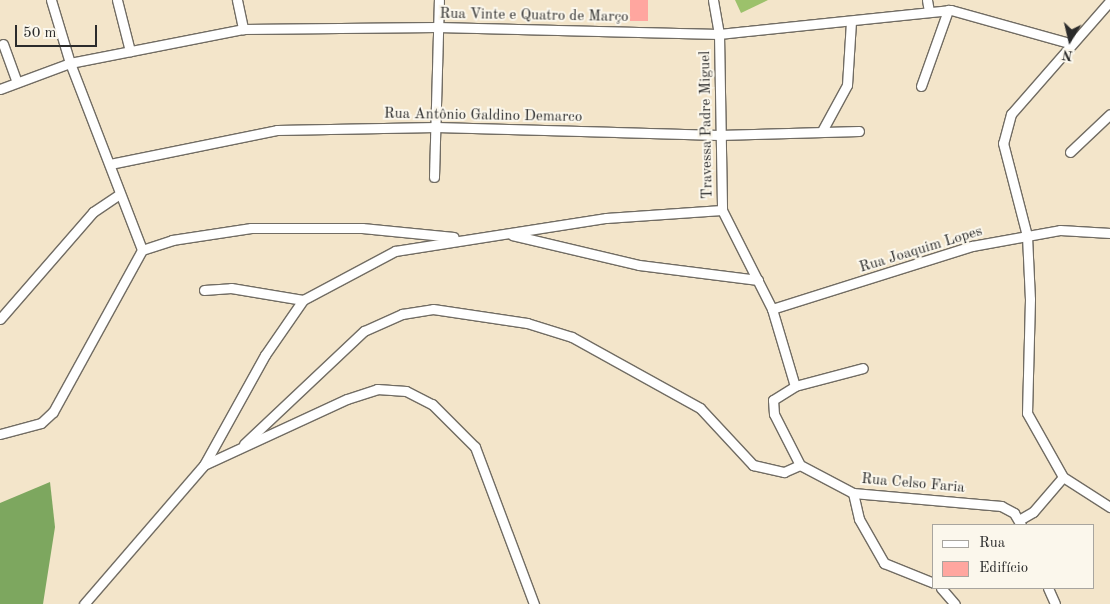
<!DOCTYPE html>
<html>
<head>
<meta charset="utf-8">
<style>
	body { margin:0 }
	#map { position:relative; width:1110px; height:604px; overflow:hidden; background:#f3e5ca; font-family:"Old Standard TT",serif }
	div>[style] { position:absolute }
	.green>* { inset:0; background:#9cc16b }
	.forest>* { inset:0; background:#7da75f }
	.building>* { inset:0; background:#ffa69f; transform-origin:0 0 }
	.roads { filter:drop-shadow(1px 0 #716c63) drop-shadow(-1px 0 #716c63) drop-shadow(0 1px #716c63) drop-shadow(0 -1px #716c63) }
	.minor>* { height:9px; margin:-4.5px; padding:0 4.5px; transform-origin:4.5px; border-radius:4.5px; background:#fff }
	span { translate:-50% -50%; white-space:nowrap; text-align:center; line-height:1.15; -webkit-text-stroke:4px #fbf7ec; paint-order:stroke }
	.street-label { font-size:15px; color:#2b2b2b }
	.legend { position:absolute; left:932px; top:524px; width:162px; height:65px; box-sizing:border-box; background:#fbf7ec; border:1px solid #a8a59f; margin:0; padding:6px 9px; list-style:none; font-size:15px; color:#2b2b2b }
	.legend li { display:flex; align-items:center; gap:10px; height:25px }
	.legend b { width:25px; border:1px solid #a8a59f }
	.north { position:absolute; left:1045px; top:15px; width:50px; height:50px; -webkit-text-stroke:4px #fbf7ec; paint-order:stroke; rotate:189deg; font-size:14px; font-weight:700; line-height:20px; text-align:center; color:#2b2b2b }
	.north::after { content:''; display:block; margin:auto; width:18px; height:22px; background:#2b2b2b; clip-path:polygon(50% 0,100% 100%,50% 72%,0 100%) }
	.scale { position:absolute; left:15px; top:25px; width:82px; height:22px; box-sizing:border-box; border:2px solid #2b2b2b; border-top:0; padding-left:6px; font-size:15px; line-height:18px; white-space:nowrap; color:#2b2b2b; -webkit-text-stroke:4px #fbf7ec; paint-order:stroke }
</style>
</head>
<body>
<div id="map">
	<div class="green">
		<i style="clip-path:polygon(735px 0,768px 0,741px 13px)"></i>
	</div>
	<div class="forest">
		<i style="clip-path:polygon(50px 482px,55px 527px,43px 604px,0 604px,0 503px)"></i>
	</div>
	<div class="building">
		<i style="left:630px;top:0;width:18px;height:21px"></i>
	</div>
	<div class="roads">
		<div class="minor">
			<i style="left:51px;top:0;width:66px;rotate:73.2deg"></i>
			<i style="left:70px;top:63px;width:200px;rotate:68.9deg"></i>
			<i style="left:117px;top:0;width:53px;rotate:75.7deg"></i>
			<i style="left:237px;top:0;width:30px;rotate:78deg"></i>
			<i style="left:713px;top:0;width:35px;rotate:80deg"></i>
			<i style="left:719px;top:34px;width:176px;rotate:89deg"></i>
			<i style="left:722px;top:210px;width:111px;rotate:63.2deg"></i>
			<i style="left:772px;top:309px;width:80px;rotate:73.4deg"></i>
			<i style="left:927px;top:0;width:11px;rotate:80deg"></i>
			<i style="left:1110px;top:1px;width:150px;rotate:131.2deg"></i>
			<i style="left:1011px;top:114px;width:30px;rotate:105deg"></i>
			<i style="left:1003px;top:143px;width:96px;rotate:75.5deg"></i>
			<i style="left:1027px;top:236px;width:63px;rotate:87.3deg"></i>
			<i style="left:1030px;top:299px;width:114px;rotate:91.5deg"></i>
			<i style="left:1027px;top:413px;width:73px;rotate:60.6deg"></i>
			<i style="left:1063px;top:477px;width:56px;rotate:32.6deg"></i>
			<i style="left:3px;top:44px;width:38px;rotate:70deg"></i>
			<i style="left:921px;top:86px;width:81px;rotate:-70.4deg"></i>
			<i style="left:0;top:89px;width:75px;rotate:-20.4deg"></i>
			<i style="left:70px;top:63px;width:176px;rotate:-11.1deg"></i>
			<i style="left:243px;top:29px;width:194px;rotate:-0.6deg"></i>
			<i style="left:437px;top:27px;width:282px;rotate:1.4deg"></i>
			<i style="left:719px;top:34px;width:233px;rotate:-5.9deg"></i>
			<i style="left:951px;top:10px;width:123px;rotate:15.6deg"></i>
			<i style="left:822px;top:131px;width:52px;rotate:-61.5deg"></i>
			<i style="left:847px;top:85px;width:63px;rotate:-86.4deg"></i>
			<i style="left:1070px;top:152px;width:55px;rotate:-43.5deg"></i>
			<i style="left:110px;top:164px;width:170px;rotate:-11.5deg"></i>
			<i style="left:277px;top:130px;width:159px;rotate:-1.1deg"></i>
			<i style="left:436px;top:127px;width:283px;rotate:1.6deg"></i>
			<i style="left:719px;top:135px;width:140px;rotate:-1.6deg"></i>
			<i style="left:434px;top:177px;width:177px;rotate:-88.4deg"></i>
			<i style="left:512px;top:235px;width:130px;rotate:13.3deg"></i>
			<i style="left:639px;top:265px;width:120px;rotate:7.2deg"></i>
			<i style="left:142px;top:250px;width:32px;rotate:-18deg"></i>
			<i style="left:172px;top:240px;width:80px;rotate:-8.6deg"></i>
			<i style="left:251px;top:228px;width:111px"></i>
			<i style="left:362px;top:228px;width:92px;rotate:5.6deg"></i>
			<i style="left:204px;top:290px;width:27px;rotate:-4deg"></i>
			<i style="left:231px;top:288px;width:73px;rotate:9.5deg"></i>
			<i style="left:772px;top:309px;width:210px;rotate:-17.5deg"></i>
			<i style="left:972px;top:246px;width:89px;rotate:-10.3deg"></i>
			<i style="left:1060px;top:230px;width:50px;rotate:3.4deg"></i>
			<i style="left:0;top:319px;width:142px;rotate:-49deg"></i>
			<i style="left:93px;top:212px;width:32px;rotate:-34deg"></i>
			<i style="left:0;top:434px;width:42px;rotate:-15deg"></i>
			<i style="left:41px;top:423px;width:16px;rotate:-43deg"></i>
			<i style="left:53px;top:412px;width:185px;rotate:-61.2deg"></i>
			<i style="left:244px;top:444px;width:165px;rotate:-43.3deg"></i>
			<i style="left:364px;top:331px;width:42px;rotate:-24.1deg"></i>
			<i style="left:402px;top:314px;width:31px;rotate:-9deg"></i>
			<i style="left:433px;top:309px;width:95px;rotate:8.5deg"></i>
			<i style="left:527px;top:323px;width:47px;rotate:17.3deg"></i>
			<i style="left:572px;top:337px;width:146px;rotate:29deg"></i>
			<i style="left:700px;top:408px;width:78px;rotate:47.1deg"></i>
			<i style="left:753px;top:465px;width:32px;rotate:13deg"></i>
			<i style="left:784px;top:472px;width:17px;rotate:-24deg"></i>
			<i style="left:204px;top:465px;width:157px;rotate:-24.8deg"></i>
			<i style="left:347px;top:399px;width:32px;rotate:-18deg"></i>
			<i style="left:377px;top:389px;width:29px;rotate:4deg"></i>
			<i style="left:406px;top:391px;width:29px;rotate:27deg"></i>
			<i style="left:432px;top:404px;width:61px;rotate:45deg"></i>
			<i style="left:475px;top:447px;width:168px;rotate:69.4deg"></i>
			<i style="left:800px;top:465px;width:60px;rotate:27.8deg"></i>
			<i style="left:853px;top:493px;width:149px;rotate:5deg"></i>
			<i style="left:1001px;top:506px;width:15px;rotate:28deg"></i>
			<i style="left:1014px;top:513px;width:14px;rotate:60deg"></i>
			<i style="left:800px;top:465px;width:57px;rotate:-117deg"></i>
			<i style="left:774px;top:414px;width:14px;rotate:-94deg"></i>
			<i style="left:773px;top:400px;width:26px;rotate:-32deg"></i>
			<i style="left:795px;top:386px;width:70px;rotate:-14.8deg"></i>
			<i style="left:853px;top:493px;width:27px;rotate:77deg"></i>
			<i style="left:859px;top:519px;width:51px;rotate:60.4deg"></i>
			<i style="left:884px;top:563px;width:54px;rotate:21.8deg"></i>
			<i style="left:1019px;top:520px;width:16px;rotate:-30deg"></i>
			<i style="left:1033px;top:512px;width:46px;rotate:-49.4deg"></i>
			<i style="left:941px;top:588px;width:21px;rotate:49deg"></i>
			<i style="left:1048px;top:588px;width:17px;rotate:66deg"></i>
			<i style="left:84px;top:604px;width:184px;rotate:-49.2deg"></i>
			<i style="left:204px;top:465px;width:126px;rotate:-61deg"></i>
			<i style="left:265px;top:355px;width:67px;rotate:-55.4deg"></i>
			<i style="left:303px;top:300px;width:104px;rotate:-28deg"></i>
			<i style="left:395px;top:251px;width:214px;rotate:-8.9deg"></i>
			<i style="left:606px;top:218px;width:116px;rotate:-3.9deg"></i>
		</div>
	</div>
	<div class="street-label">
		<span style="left:534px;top:16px;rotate:1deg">Rua Vinte e Quatro de Março</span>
		<span style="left:483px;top:116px;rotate:1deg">Rua Antônio Galdino Demarco</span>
		<span style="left:707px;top:125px;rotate:-91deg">Travessa Padre Miguel</span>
		<span style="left:921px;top:250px;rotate:-17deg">Rua Joaquim Lopes</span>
		<span style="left:913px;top:484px;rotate:5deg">Rua Celso Faria</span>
	</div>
	<ul class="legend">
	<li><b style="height:6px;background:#fff"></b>Rua</li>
	<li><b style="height:14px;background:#ffa69f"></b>Edifício</li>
	</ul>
	<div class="north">N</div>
	<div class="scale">50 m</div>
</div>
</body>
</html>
